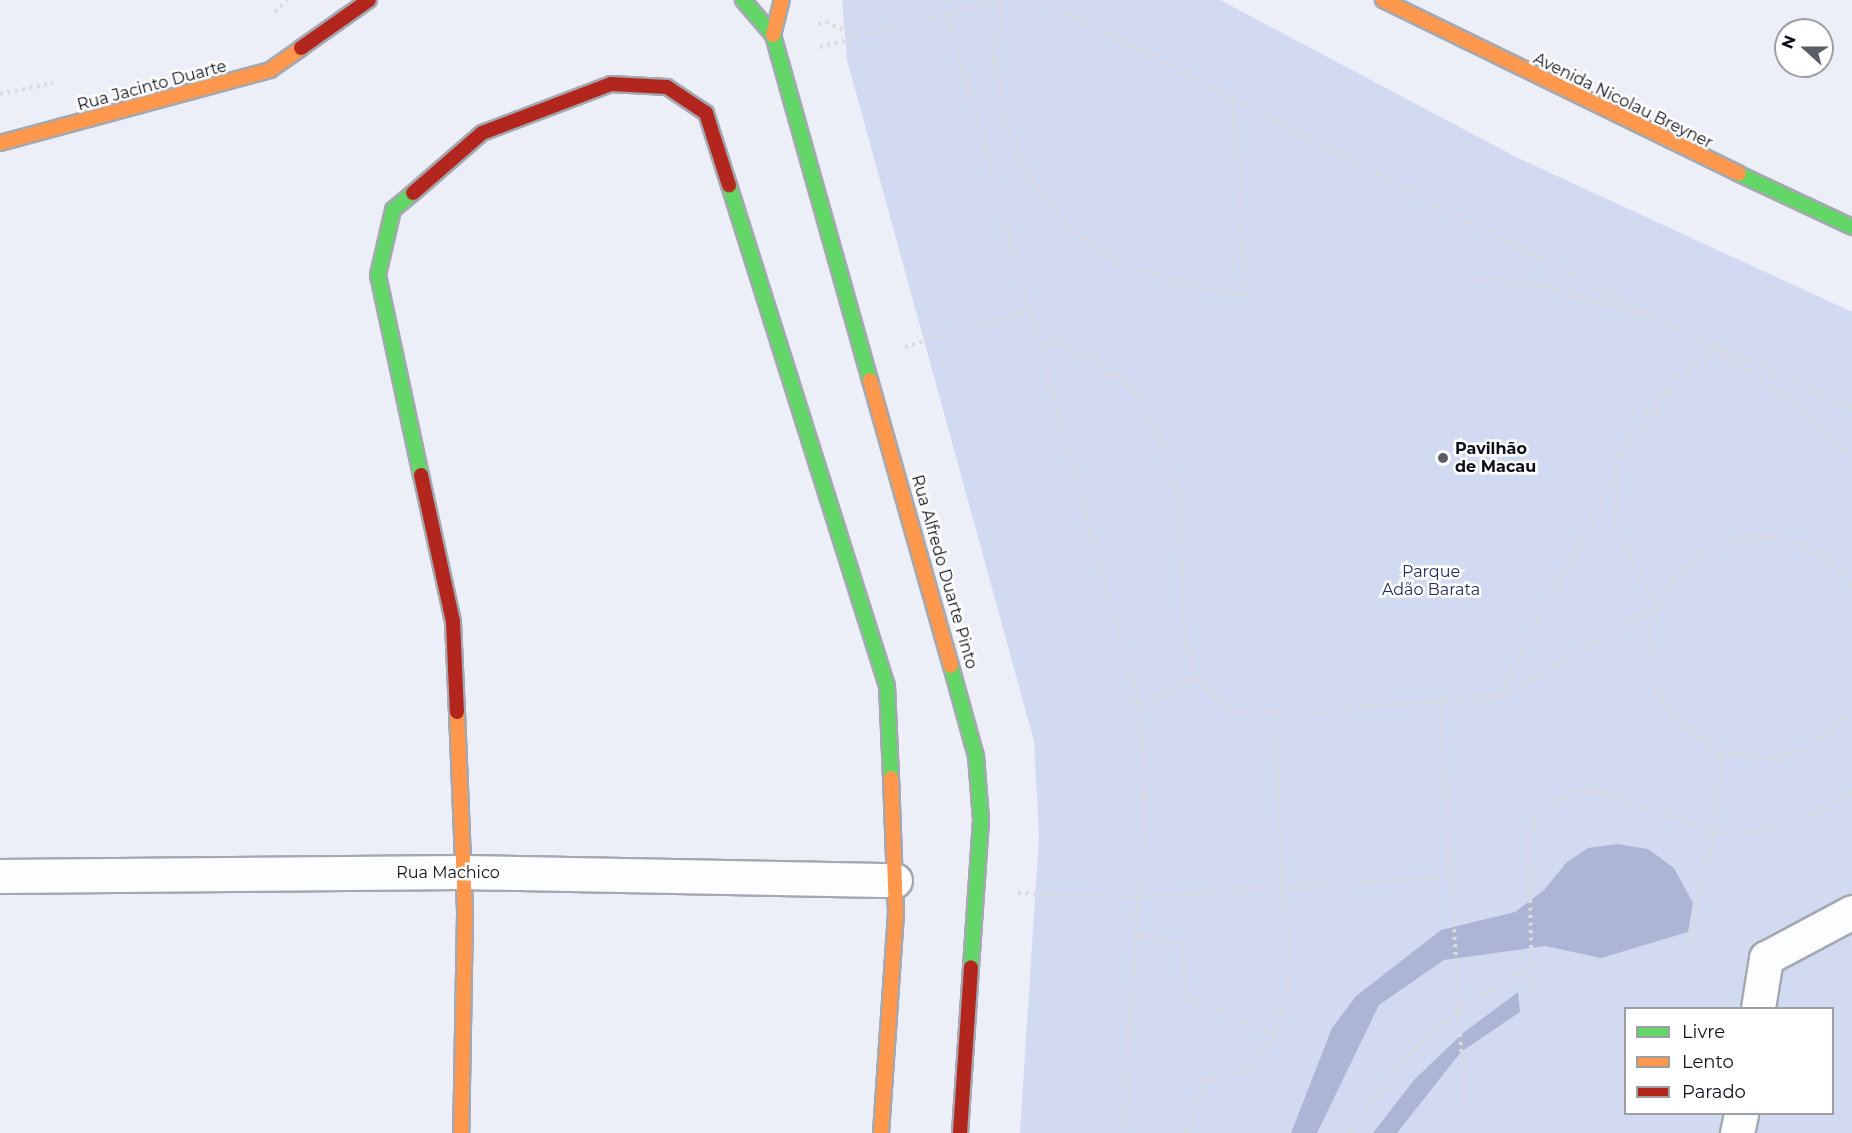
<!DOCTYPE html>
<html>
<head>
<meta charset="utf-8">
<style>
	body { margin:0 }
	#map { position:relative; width:1852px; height:1133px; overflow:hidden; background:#eceff8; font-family:Montserrat,sans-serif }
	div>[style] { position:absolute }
	.green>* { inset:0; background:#d2daf2 }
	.water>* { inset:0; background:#acb6d4 }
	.path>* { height:4px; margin-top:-2px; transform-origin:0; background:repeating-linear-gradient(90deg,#dbdbde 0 3px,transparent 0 7.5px) }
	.roads { filter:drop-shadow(2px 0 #a4a8b0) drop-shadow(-2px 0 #a4a8b0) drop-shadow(0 2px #a4a8b0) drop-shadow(0 -2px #a4a8b0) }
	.street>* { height:33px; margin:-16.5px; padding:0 16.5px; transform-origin:16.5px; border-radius:16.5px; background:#fcfdfe }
	.fast>* { height:14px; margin:-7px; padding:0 7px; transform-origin:7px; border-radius:7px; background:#63d668 }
	.slow>* { height:14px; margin:-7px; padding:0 7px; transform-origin:7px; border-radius:7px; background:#ff974d }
	.jam>* { height:14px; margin:-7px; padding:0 7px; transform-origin:7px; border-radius:7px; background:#b3261e }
	.path-bridge>* { height:4px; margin-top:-2px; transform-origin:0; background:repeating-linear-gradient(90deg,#dbdbde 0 3px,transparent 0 7.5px) }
	.dots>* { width:16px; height:16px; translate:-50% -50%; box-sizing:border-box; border:3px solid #fff; border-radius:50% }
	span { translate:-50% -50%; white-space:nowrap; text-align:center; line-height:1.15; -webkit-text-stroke:5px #fff; paint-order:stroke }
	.street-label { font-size:16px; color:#0d1019 }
	.poi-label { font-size:16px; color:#0d1019; font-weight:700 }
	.left { translate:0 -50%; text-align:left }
	.park-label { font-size:16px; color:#222d5e }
	.legend { position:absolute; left:1624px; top:1007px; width:210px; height:108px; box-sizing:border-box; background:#fff; border:2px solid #9e9fa3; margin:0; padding:8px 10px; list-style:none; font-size:18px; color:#0d1019 }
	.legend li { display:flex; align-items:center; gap:12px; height:30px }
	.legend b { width:30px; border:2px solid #9e9fa3 }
	.north { position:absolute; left:1774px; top:18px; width:60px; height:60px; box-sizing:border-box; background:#fff; border:2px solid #9e9fa3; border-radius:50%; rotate:291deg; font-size:16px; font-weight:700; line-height:24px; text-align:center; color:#0d1019 }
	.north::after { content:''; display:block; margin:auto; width:21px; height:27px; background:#5b5e67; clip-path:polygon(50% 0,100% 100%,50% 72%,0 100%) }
</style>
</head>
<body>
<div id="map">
	<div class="green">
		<i style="clip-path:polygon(evenodd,842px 0,1220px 0,1516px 157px,1852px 312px,1852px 1133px,1020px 1133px,1039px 836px,1034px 741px,847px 60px,842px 0,1626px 1008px,1832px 1008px,1832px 1114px,1626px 1114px,1626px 1008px)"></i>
	</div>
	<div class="water">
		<i style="clip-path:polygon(1617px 844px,1648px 849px,1674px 868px,1693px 903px,1688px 932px,1601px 958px,1545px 946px,1444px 960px,1379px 1005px,1317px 1133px,1291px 1133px,1332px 1028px,1356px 996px,1441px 930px,1515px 912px,1544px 890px,1567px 862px,1588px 848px)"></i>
		<i style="clip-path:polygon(1518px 992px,1520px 1012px,1461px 1052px,1397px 1133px,1373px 1133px,1414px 1080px,1463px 1033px)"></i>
	</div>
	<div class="path">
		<i style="left:1000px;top:0;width:62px;rotate:95.5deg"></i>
		<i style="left:994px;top:62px;width:61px;rotate:80.5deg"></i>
		<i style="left:1004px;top:122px;width:60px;rotate:65.6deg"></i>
		<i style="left:1029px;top:177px;width:61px;rotate:51.6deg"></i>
		<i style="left:1067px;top:225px;width:62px;rotate:35.8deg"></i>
		<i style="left:1117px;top:261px;width:61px;rotate:20.2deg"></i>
		<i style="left:1174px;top:282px;width:72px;rotate:10.4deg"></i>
		<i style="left:1245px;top:295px;width:198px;rotate:-93.5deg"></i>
		<i style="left:1044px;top:0;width:699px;rotate:27.52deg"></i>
		<i style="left:1664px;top:323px;width:206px;rotate:24.3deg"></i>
		<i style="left:275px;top:12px;width:17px;rotate:-45deg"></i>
		<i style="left:948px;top:14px;width:717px;rotate:74.55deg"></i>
		<i style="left:1139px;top:705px;width:93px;rotate:86.3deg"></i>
		<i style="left:1145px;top:798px;width:336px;rotate:93.8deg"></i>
		<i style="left:818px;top:24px;width:8px;rotate:-14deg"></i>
		<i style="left:826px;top:22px;width:35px;rotate:25deg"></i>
		<i style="left:820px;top:47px;width:188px;rotate:-14.5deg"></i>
		<i style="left:0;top:94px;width:54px;rotate:-11.7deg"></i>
		<i style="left:1477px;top:280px;width:69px;rotate:5.8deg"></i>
		<i style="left:1546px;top:287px;width:107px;rotate:16.9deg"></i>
		<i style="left:905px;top:347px;width:130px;rotate:-16.1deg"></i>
		<i style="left:1712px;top:347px;width:99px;rotate:33.9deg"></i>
		<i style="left:1794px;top:402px;width:81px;rotate:44deg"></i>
		<i style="left:1040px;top:348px;width:19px;rotate:-25deg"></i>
		<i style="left:1057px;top:340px;width:27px;rotate:39deg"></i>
		<i style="left:1078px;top:357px;width:16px;rotate:-15deg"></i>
		<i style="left:1093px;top:353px;width:26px;rotate:59deg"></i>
		<i style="left:1106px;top:375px;width:12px;rotate:-5deg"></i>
		<i style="left:1118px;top:374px;width:30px;rotate:50deg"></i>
		<i style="left:1137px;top:397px;width:53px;rotate:62deg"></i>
		<i style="left:1162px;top:444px;width:59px;rotate:73.1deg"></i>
		<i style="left:1179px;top:500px;width:124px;rotate:87.7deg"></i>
		<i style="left:1184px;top:624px;width:56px;rotate:78.7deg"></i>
		<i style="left:1195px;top:679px;width:48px;rotate:40.7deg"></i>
		<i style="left:1231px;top:710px;width:24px;rotate:9deg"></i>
		<i style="left:1255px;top:714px;width:246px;rotate:-4deg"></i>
		<i style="left:1500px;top:697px;width:181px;rotate:-29.8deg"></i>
		<i style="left:1657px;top:607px;width:90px;rotate:-117.7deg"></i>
		<i style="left:1615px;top:527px;width:74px;rotate:-87.7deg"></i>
		<i style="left:1618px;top:453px;width:9px"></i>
		<i style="left:1627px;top:453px;width:21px;rotate:-85deg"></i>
		<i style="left:1629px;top:432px;width:15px"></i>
		<i style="left:1644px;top:432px;width:20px;rotate:-87deg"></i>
		<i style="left:1645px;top:412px;width:13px;rotate:4deg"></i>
		<i style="left:1658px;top:413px;width:21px;rotate:-87deg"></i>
		<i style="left:1659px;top:392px;width:11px;rotate:5deg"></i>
		<i style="left:1670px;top:393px;width:18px;rotate:-87deg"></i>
		<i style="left:1671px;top:375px;width:16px;rotate:7deg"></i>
		<i style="left:1687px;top:377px;width:15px;rotate:-86deg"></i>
		<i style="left:1688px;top:362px;width:18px;rotate:6deg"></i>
		<i style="left:1706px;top:364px;width:19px;rotate:-84deg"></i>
		<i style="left:1852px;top:587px;width:36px;rotate:-132deg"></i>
		<i style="left:1828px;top:560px;width:34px;rotate:-150deg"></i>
		<i style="left:1798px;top:543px;width:34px;rotate:-170deg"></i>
		<i style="left:1765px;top:537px;width:35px;rotate:173deg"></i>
		<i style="left:1730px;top:541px;width:33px;rotate:155deg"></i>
		<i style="left:1700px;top:555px;width:35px;rotate:139deg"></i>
		<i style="left:1674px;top:578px;width:34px;rotate:120deg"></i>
		<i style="left:1657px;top:607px;width:29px;rotate:106deg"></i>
		<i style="left:1649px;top:635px;width:58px;rotate:81deg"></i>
		<i style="left:1658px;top:692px;width:31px;rotate:58deg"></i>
		<i style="left:1674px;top:718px;width:57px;rotate:36.5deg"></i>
		<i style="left:1720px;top:752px;width:55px;rotate:6.2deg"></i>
		<i style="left:1775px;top:758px;width:28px;rotate:-17deg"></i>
		<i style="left:1802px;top:750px;width:29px;rotate:-29deg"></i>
		<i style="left:1827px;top:736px;width:38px;rotate:-49deg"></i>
		<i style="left:1500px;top:696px;width:250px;rotate:-62.6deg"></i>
		<i style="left:1440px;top:701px;width:191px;rotate:86.4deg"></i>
		<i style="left:1139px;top:705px;width:62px;rotate:-24.9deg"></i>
		<i style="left:1018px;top:893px;width:120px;rotate:1.9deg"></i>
		<i style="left:1138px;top:897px;width:314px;rotate:-3.7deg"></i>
		<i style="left:1136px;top:935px;width:45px;rotate:10.3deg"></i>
		<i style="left:1180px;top:943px;width:57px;rotate:81.9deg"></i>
		<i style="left:1188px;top:999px;width:94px;rotate:21.9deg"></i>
		<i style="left:1689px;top:945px;width:116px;rotate:-77.5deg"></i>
		<i style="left:1714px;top:832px;width:80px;rotate:-85.7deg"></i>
		<i style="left:1532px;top:993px;width:156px;rotate:-91.1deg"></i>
		<i style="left:1529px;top:837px;width:18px;rotate:-71deg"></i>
		<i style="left:1535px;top:820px;width:35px;rotate:-39deg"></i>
		<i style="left:1562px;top:798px;width:33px;rotate:-16deg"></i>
		<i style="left:1594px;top:789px;width:127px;rotate:19.7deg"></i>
		<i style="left:1714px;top:832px;width:45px"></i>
		<i style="left:1759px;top:832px;width:46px;rotate:-15.3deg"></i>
		<i style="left:1803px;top:820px;width:56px;rotate:-28.9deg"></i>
		<i style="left:1462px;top:1064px;width:69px;rotate:86.7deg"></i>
		<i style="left:1186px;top:1133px;width:55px;rotate:-70.9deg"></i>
		<i style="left:1204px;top:1081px;width:50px;rotate:-13.8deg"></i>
		<i style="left:1253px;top:1069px;width:41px;rotate:-57.8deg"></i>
		<i style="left:1275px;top:1034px;width:49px;rotate:-74.5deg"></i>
		<i style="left:1288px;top:987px;width:275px;rotate:-92.9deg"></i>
		<i style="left:1350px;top:1133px;width:100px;rotate:-53.1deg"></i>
		<i style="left:1410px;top:1053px;width:64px;rotate:-41.9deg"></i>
		<i style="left:1458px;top:1010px;width:82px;rotate:-30.6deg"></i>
	</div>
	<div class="roads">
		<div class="street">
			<i style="left:0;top:876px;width:462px;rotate:-0.5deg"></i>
			<i style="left:462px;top:872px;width:433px;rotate:1.1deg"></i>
			<i style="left:1758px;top:1008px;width:51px;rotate:-80.9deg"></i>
			<i style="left:1766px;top:958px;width:98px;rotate:-28.1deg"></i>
			<i style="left:1737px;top:1133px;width:19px;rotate:-78deg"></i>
		</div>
		<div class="fast">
			<i style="left:743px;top:0;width:46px;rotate:49.4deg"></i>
			<i style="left:773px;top:35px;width:358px;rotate:74.3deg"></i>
			<i style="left:1739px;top:174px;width:125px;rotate:25.1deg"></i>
			<i style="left:729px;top:185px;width:525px;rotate:72.5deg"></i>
			<i style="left:887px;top:686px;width:92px;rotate:87.5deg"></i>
			<i style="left:413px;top:193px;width:26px;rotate:140deg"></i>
			<i style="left:393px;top:210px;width:67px;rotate:103deg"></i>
			<i style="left:378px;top:275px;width:205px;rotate:77.9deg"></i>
			<i style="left:951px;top:666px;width:93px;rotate:74.5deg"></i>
			<i style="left:976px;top:756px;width:64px;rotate:85.5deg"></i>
			<i style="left:981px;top:820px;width:147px;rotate:93.9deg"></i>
		</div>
		<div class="slow">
			<i style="left:1383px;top:0;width:396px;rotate:26deg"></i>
			<i style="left:773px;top:35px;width:36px;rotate:-76deg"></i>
			<i style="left:0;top:143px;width:280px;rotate:-15.1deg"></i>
			<i style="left:270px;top:70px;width:38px;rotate:-35deg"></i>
			<i style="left:870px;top:380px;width:297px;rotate:74.2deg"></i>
			<i style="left:457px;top:712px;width:202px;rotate:87.7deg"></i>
			<i style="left:465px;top:914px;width:219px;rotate:91deg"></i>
			<i style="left:881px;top:1133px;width:221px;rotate:-86.1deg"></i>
			<i style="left:896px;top:913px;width:135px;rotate:-92.1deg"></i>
		</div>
		<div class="jam">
			<i style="left:301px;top:48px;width:83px;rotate:-35.2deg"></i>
			<i style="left:413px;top:193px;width:91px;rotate:-41deg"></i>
			<i style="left:482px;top:133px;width:138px;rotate:-20.8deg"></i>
			<i style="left:611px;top:84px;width:56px;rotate:3.1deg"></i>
			<i style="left:667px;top:87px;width:47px;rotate:33.7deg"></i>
			<i style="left:706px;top:113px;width:76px;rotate:72.3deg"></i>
			<i style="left:421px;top:475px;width:150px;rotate:77.7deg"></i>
			<i style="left:453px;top:622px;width:90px;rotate:87.5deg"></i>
			<i style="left:960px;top:1133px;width:166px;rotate:-86.2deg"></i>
		</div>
	</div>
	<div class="path-bridge">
		<i style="left:1452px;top:892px;width:172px;rotate:86.7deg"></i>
	</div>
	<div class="dots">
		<i style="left:1443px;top:458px;background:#5b5e67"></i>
	</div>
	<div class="street-label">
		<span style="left:152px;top:86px;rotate:-15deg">Rua Jacinto Duarte</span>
		<span style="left:1623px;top:101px;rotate:26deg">Avenida Nicolau Breyner</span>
		<span style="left:944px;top:572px;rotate:74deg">Rua Alfredo Duarte Pinto</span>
		<span style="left:448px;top:873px">Rua Machico</span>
	</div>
	<div class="poi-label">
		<span class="left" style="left:1455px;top:458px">Pavilhão<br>de Macau</span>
	</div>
	<div class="park-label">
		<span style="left:1431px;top:581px">Parque<br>Adão Barata</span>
	</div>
	<ul class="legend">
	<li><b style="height:8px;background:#63d668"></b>Livre</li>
	<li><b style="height:8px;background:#ff974d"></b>Lento</li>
	<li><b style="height:8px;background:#b3261e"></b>Parado</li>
	</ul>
	<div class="north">N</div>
</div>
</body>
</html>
